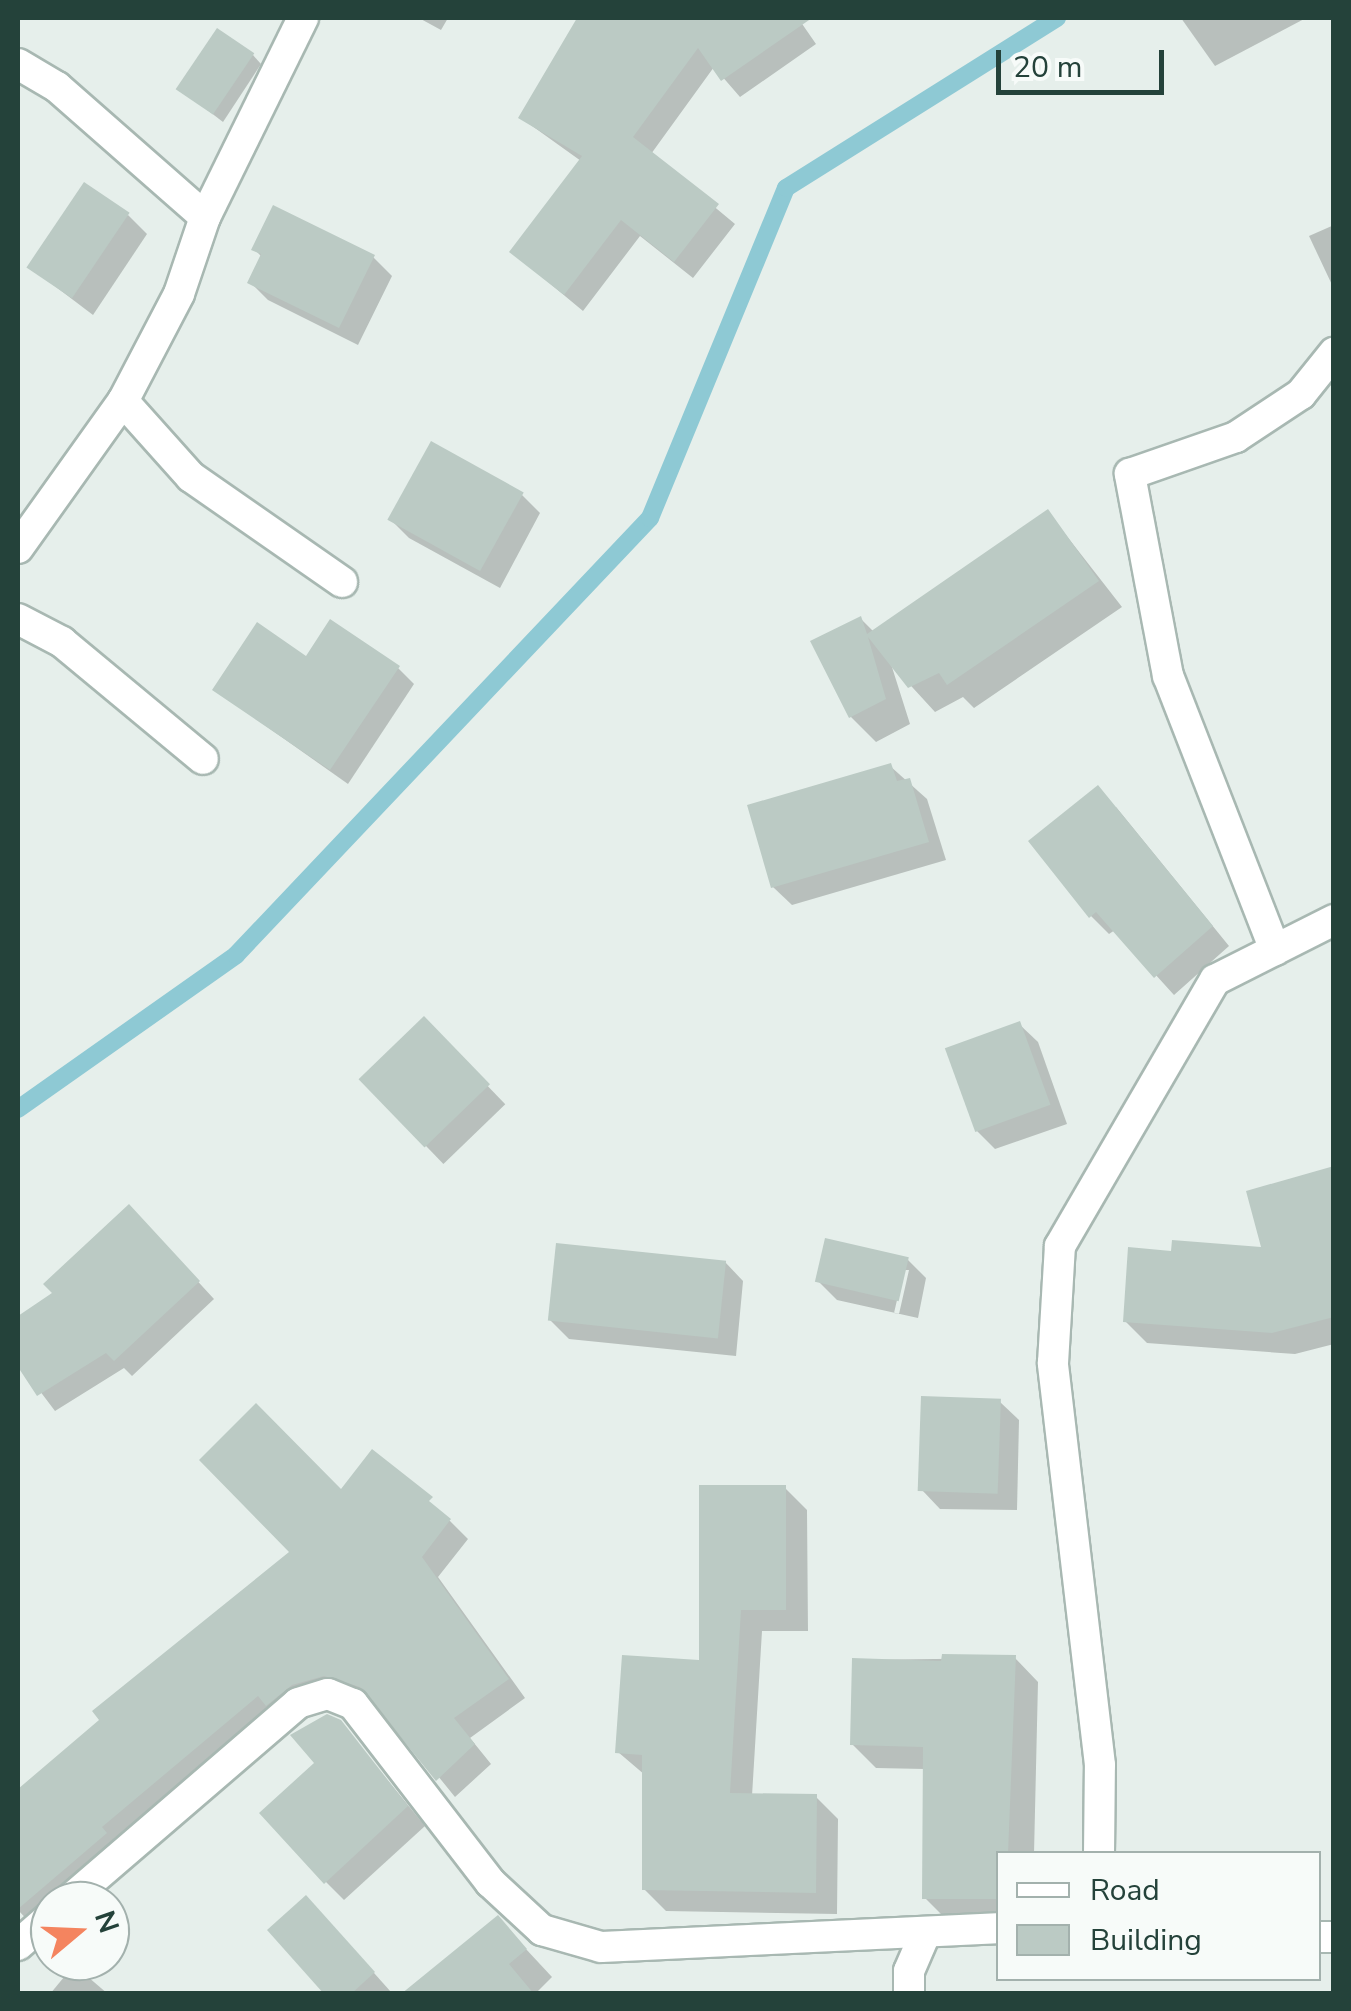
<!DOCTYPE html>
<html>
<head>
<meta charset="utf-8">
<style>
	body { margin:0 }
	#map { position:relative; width:1351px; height:2011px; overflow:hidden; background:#e6efeb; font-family:"Nunito Sans",sans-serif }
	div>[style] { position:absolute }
	.shadow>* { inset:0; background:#0003; transform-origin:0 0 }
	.stream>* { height:18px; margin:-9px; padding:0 9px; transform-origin:9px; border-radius:9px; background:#8ec9d4 }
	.building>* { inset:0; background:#bbcac4; transform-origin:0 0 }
	.roads { filter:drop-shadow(2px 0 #a8b8b2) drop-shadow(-2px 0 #a8b8b2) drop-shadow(0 2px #a8b8b2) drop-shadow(0 -2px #a8b8b2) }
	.minor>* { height:30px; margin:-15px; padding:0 15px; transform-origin:15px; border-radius:15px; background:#fff }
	span { translate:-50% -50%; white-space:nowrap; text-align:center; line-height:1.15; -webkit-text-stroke:10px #f7fbf9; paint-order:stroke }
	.frame { position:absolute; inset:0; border:20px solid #24423a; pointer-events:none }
	.legend { position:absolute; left:996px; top:1851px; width:325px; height:130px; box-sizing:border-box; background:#f7fbf9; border:2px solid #a3b1ad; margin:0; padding:12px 18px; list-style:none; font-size:30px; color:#24423a }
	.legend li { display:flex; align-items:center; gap:20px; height:50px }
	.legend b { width:50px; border:2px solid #a3b1ad }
	.north { position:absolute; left:30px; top:1881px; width:100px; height:100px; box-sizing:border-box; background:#f7fbf9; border:2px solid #a3b1ad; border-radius:50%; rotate:71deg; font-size:28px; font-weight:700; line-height:40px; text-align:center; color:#24423a }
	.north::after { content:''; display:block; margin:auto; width:35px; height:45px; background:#f4845f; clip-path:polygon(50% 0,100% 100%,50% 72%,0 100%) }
	.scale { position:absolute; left:996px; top:50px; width:168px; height:45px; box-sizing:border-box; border:5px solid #24423a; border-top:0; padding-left:12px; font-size:30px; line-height:35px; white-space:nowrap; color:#24423a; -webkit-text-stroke:8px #f7fbf9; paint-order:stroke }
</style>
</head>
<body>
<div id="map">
	<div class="shadow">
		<i style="clip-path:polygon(419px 18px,448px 18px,441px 30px)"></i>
		<i style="clip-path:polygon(580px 18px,616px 23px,625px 18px,798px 18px,816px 44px,740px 97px,714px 67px,651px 154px,735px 224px,693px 278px,640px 236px,583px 311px,512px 252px,581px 161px,521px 118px)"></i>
		<i style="clip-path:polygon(1181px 18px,1306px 18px,1215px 66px)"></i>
		<i style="clip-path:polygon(253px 55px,261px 64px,223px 122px,180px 89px)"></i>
		<i style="clip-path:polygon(128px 215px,147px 234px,93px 315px,31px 268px)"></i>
		<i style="clip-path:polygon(1334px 225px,1334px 289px,1309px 236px)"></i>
		<i style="clip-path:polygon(254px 249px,373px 257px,392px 276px,358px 345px,268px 300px,250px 282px,262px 257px)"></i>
		<i style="clip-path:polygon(522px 495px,540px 513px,500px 588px,409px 538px,391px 520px)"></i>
		<i style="clip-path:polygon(1048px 512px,1122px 607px,974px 708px,963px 697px,935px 712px,891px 664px,910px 724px,876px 742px,851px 717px,861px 619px,874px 632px)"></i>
		<i style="clip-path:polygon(307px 660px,398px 668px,414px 684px,348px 784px,215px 690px)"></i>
		<i style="clip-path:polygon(890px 766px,927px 799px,946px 860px,792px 905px,773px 887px)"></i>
		<i style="clip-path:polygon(1116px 807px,1229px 946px,1174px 995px,1115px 930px,1109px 934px,1091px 916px)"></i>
		<i style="left:424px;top:1020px;width:117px;height:86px;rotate:46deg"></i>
		<i style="clip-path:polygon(1019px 1024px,1038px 1042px,1067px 1124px,995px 1149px,977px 1131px)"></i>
		<i style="clip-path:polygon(1334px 1169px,1334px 1344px,1295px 1354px,1147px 1343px,1125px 1321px,1173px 1253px,1265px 1249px)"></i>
		<i style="clip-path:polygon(145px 1224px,214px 1299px,132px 1376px,124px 1368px,55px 1411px,18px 1362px,18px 1319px)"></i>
		<i style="clip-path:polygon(evenodd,908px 1260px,926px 1278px,918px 1318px,837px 1300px,818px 1281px,908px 1260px,904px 1270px,909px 1270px,899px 1314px,894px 1313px,904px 1270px)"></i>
		<i style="clip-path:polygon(725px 1262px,743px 1281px,736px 1356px,569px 1339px,550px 1320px)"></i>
		<i style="clip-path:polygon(1000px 1402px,1019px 1420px,1017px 1510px,940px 1509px,922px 1490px)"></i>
		<i style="clip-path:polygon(785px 1488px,807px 1510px,808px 1631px,762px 1631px,752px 1796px,816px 1797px,838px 1819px,837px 1914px,666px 1911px,644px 1889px,645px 1775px,618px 1752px,702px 1662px)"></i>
		<i style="clip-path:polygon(341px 1493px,450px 1521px,468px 1539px,438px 1577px,525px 1698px,470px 1738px,491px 1764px,455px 1797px,382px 1707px,342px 1693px,310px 1703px,66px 1901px,50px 1901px,50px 1914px,34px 1927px,18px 1910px,18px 1792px,293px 1552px)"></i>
		<i style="clip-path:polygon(1015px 1658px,1038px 1682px,1034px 1854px,998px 1854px,998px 1922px,949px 1922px,925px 1898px,925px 1769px,876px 1768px,852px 1744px,854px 1660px)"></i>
		<i style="clip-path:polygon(340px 1722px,425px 1826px,344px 1900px,326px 1882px,317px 1763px)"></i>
		<i style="clip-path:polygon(324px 1917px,391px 1992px,389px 1994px,327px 1994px)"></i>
		<i style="clip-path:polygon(497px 1918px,552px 1977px,535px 1994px,405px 1994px)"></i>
		<i style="clip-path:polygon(74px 1965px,108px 1994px,50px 1994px)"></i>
	</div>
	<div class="stream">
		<i style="left:18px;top:1109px;width:267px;rotate:-35.2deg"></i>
		<i style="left:236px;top:955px;width:602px;rotate:-46.55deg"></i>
		<i style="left:650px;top:518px;width:357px;rotate:-67.6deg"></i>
		<i style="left:786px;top:188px;width:320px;rotate:-32.1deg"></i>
	</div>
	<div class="building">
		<i style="clip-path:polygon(577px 18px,812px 18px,721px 81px,698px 48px,633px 137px,719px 204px,674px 262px,621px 220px,564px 295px,509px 252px,582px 156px,518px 118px)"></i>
		<i style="left:217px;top:28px;width:45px;height:74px;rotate:34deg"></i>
		<i style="left:84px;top:182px;width:55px;height:103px;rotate:34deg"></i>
		<i style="clip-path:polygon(273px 205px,375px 255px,339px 328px,247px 283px,261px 254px,251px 250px)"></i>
		<i style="left:431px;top:441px;width:106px;height:90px;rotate:29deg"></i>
		<i style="clip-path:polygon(1048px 509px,1099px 581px,947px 685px,939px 673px,908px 688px,868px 637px,886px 699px,849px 718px,810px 641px,861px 616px,867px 634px)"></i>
		<i style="clip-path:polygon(330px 619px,400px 666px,330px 770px,212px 690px,257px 622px,306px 656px)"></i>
		<i style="clip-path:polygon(891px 763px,897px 781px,910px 778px,929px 842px,771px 888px,747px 805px)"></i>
		<i style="clip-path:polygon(1098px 785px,1213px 926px,1154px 978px,1096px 912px,1089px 918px,1028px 841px)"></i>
		<i style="left:424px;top:1016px;width:95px;height:91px;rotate:46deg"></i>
		<i style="left:1020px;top:1021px;width:89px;height:80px;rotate:70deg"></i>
		<i style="clip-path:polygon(1334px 1166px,1334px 1317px,1272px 1333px,1123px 1322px,1128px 1247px,1171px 1251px,1172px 1240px,1261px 1247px,1246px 1191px)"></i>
		<i style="clip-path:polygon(129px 1204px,200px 1281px,114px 1361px,106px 1353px,37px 1396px,18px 1367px,18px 1316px,52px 1293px,43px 1284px)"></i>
		<i style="left:825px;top:1238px;width:86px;height:45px;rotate:13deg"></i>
		<i style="left:556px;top:1243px;width:171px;height:78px;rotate:6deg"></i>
		<i style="left:921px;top:1396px;width:80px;height:95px;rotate:2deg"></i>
		<i style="clip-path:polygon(256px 1403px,341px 1489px,372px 1449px,433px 1497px,429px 1501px,451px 1519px,422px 1557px,509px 1679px,454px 1718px,475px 1744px,436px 1781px,360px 1687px,324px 1676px,292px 1685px,266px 1706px,258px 1696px,102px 1827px,107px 1833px,18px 1909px,18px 1789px,99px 1720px,92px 1711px,289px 1552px,199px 1460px)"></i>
		<i style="clip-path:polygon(699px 1485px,786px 1485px,786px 1610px,741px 1610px,730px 1793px,817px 1794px,816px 1893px,642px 1890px,642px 1755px,615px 1753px,622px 1655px,699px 1660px)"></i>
		<i style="clip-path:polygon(942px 1654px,1016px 1655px,1008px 1854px,998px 1854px,998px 1899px,922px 1899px,923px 1747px,850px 1745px,852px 1658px,941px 1661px)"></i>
		<i style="clip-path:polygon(327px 1714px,341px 1720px,408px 1806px,324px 1884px,259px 1813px,314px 1763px,290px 1735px)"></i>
		<i style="clip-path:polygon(306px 1895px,375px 1972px,351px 1994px,324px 1994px,267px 1930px)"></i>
		<i style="clip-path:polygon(498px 1915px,527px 1949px,509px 1964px,534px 1994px,401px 1994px)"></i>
	</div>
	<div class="roads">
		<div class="minor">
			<i style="left:303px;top:18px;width:222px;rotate:116.2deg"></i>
			<i style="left:205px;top:217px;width:81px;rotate:108.7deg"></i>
			<i style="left:179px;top:294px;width:121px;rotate:117.6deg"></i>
			<i style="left:123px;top:401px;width:102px;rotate:48.2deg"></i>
			<i style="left:191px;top:477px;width:184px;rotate:34.8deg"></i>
			<i style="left:18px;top:64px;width:45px;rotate:30.5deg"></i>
			<i style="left:57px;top:87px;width:197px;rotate:41.3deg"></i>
			<i style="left:18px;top:548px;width:181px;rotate:-54.5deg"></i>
			<i style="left:18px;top:619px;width:50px;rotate:27.6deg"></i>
			<i style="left:62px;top:642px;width:183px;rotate:39.7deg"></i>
			<i style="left:1275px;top:950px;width:294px;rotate:-111.3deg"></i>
			<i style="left:1168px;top:676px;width:206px;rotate:-100.7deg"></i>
			<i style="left:1130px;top:474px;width:112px;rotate:-19.2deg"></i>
			<i style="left:1236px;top:437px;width:78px;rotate:-33.5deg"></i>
			<i style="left:1301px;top:394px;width:53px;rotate:-51.2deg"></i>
			<i style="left:1099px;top:1854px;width:89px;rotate:-89.4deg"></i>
			<i style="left:1100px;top:1765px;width:405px;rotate:-96.7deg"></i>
			<i style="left:1053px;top:1363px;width:117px;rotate:-86.6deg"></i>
			<i style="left:1060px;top:1246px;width:308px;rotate:-59.8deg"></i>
			<i style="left:1215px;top:980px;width:133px;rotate:-26.8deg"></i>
			<i style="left:68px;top:1901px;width:303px;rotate:-40.7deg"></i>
			<i style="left:298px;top:1703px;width:31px;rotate:-17deg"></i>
			<i style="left:328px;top:1694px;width:27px;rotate:22deg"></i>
			<i style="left:353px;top:1704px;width:225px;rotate:52.4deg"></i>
			<i style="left:490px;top:1882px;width:71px;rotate:42.7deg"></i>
			<i style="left:542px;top:1930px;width:61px;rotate:16.1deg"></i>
			<i style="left:601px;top:1947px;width:397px;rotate:-2.7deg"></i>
			<i style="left:1318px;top:1937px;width:16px"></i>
			<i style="left:18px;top:1945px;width:43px;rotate:-41.2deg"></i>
			<i style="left:909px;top:1994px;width:23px;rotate:-90deg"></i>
			<i style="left:909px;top:1971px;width:40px;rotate:-66.6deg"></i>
		</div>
	</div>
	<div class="frame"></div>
	<ul class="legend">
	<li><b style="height:12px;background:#fff"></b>Road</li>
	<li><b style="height:28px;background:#bbcac4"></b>Building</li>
	</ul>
	<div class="north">N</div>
	<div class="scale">20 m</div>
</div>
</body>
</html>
